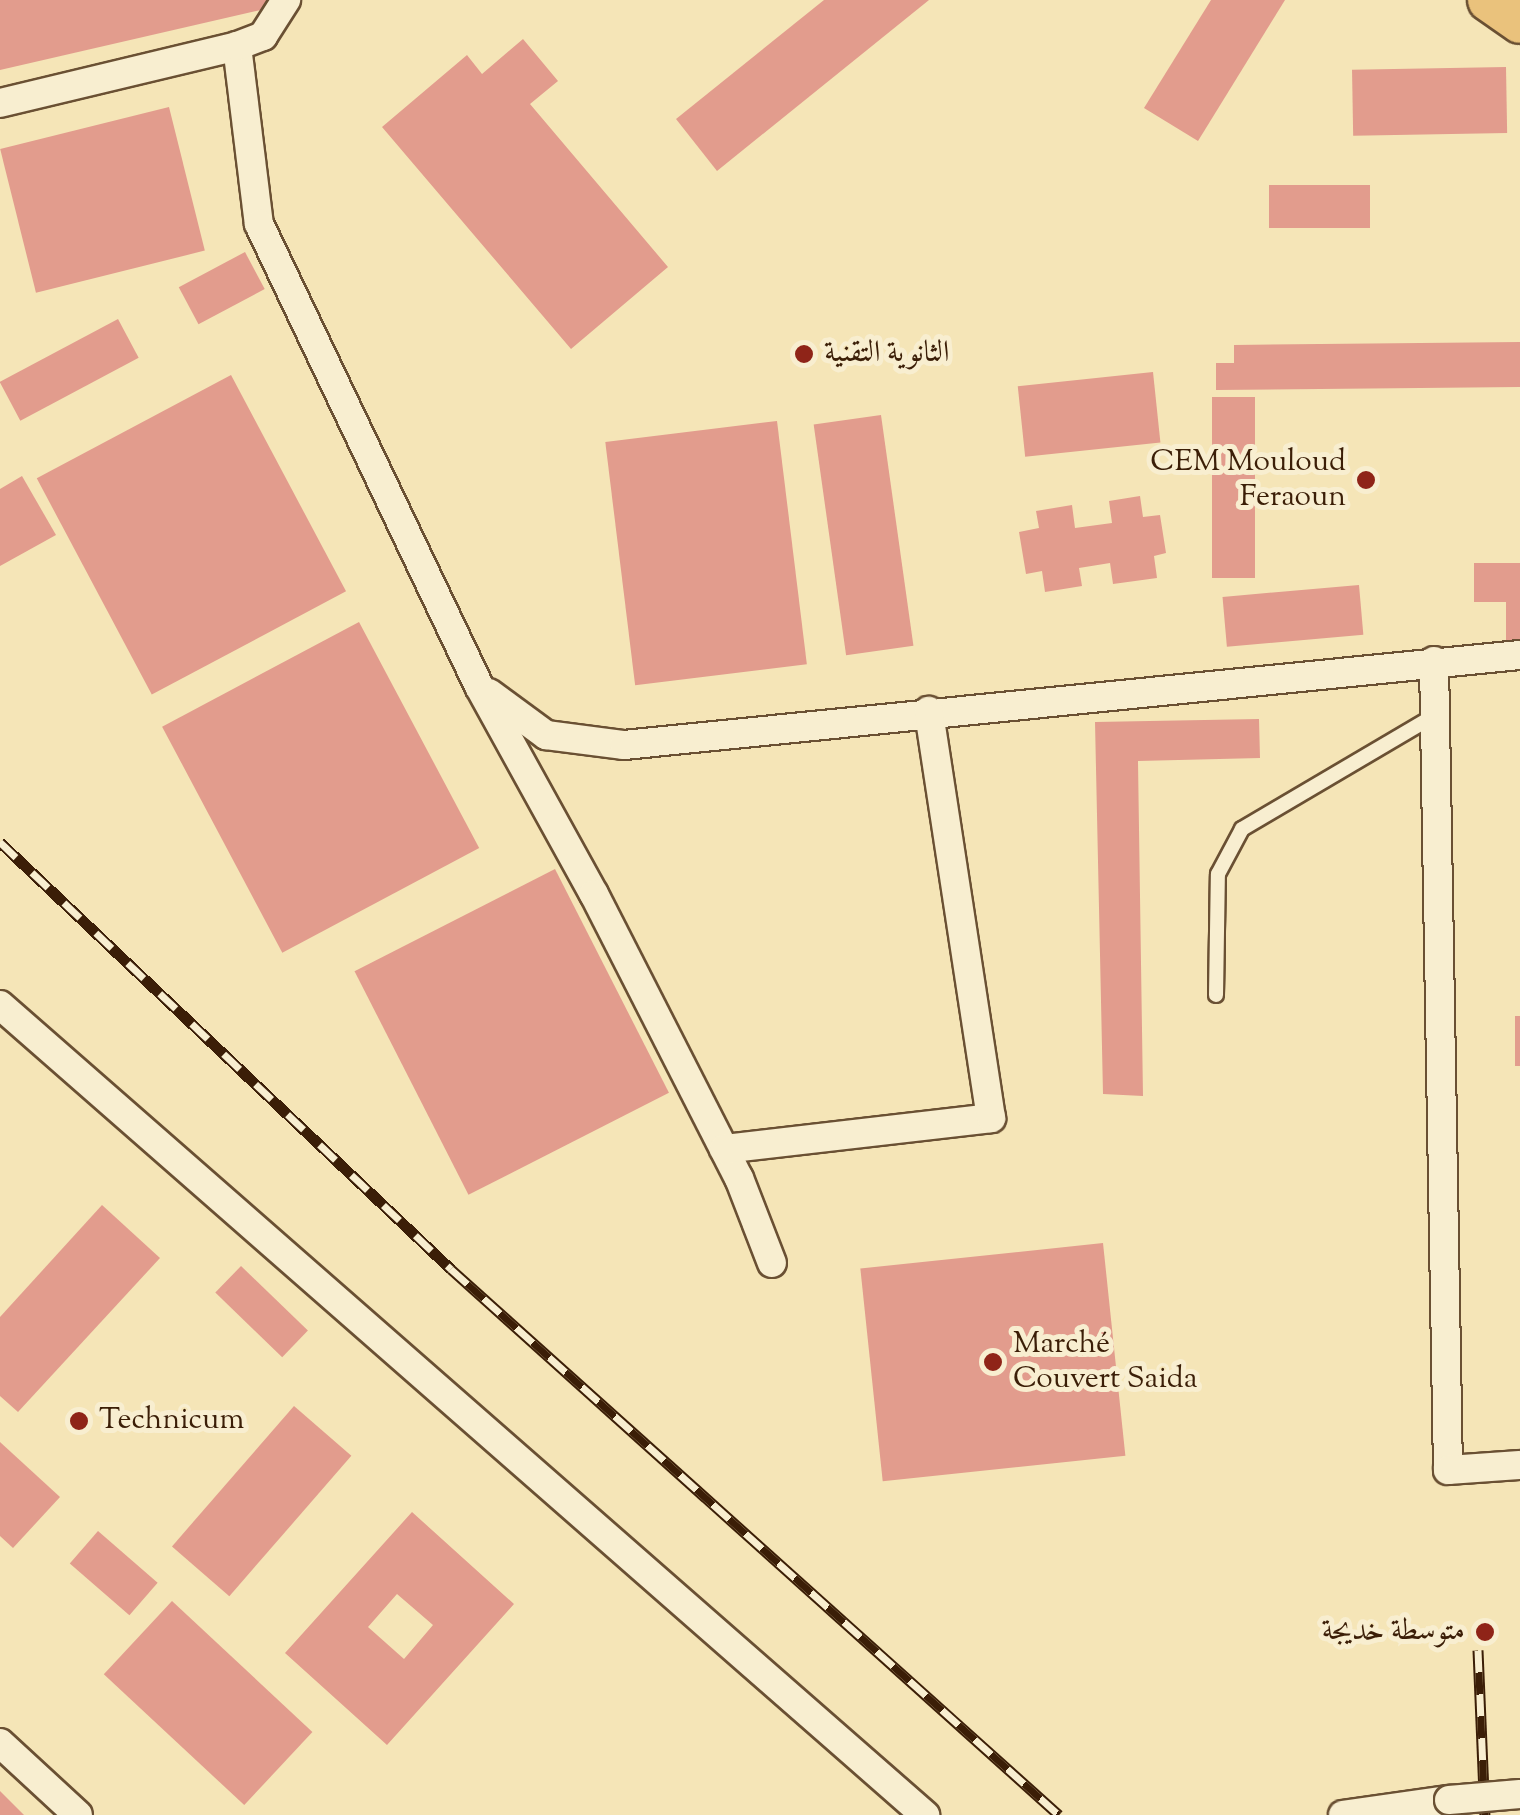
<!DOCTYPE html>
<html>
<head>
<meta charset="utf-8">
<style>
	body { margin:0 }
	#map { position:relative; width:1520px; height:1815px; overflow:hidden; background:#f5e5b7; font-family:"Sorts Mill Goudy",Amiri,serif }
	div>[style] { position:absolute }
	.building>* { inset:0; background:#e29c8d; transform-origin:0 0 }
	.roads { filter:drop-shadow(2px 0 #6a5033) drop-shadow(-2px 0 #6a5033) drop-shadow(0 2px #6a5033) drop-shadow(0 -2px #6a5033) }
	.service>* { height:14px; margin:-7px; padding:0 7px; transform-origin:7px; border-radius:7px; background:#f8eed0 }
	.minor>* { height:28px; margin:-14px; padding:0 14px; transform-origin:14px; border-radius:14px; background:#f8eed0 }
	.primary>* { height:42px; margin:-21px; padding:0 21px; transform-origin:21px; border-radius:21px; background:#eac27c }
	.rail>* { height:11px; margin-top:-5.5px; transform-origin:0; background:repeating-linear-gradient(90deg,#f8eed0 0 22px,#3b1e07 0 44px); box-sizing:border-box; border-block:2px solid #3b1e07 }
	.bridges { filter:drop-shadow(2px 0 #6a5033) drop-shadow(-2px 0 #6a5033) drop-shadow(0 2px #6a5033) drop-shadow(0 -2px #6a5033) }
	.minor-bridge>* { height:28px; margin:-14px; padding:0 14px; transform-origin:14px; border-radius:14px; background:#f8eed0 }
	.dots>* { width:28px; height:28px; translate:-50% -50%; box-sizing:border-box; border:5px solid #f8eed0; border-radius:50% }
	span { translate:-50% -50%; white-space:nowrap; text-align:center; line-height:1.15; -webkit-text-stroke:10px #f8eed0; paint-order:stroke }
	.poi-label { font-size:30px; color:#3b1e07 }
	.left { translate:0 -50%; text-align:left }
	.right { translate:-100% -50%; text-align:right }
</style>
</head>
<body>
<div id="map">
	<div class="building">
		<i style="clip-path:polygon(0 0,270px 0,265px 9px,0 70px)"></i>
		<i style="clip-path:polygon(824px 0,929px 0,717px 171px,676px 119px)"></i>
		<i style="clip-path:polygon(1211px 0,1285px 0,1198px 141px,1144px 108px)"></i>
		<i style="clip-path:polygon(523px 39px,558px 81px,530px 104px,668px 267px,571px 349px,382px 127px,467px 55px,482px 74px)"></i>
		<i style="left:1506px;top:67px;width:66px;height:154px;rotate:89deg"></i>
		<i style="left:169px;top:107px;width:148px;height:174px;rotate:76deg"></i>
		<i style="left:1269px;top:185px;width:101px;height:43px"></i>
		<i style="left:245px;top:252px;width:42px;height:75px;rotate:62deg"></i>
		<i style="left:118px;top:319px;width:44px;height:134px;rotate:62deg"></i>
		<i style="clip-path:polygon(1520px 342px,1520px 387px,1216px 390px,1216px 363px,1234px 363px,1234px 345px)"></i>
		<i style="left:1153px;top:372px;width:71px;height:136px;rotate:84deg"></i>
		<i style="left:231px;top:375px;width:245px;height:220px;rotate:62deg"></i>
		<i style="left:1212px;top:397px;width:43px;height:181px"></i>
		<i style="left:881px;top:415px;width:233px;height:68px;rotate:82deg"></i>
		<i style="left:777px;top:421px;width:245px;height:173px;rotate:83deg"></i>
		<i style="clip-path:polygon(22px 476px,56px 535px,0 566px,0 489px)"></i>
		<i style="clip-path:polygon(1140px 496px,1143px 517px,1160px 515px,1166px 553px,1154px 556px,1157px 578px,1113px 584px,1110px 563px,1079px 568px,1082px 586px,1045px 592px,1042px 571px,1026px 574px,1019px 532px,1039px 528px,1036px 511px,1072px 505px,1075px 528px,1112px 523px,1109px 501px)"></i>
		<i style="clip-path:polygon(1474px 563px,1520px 563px,1520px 640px,1506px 640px,1506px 602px,1474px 602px)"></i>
		<i style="left:1359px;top:585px;width:50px;height:137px;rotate:85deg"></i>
		<i style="left:359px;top:622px;width:256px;height:223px;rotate:62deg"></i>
		<i style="clip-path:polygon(1259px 719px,1260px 758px,1138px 761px,1143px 1096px,1103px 1094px,1095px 722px)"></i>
		<i style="left:555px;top:869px;width:251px;height:225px;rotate:63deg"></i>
		<i style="left:1515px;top:1016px;width:5px;height:50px"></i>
		<i style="clip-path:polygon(102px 1205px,160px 1258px,18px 1412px,0 1396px,0 1317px)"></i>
		<i style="left:1103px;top:1243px;width:214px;height:244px;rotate:84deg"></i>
		<i style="left:241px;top:1266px;width:93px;height:37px;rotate:44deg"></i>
		<i style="left:294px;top:1406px;width:76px;height:186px;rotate:41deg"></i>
		<i style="clip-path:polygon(0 1442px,60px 1497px,13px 1548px,0 1536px)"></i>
		<i style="clip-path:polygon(evenodd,412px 1512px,514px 1604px,387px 1745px,285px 1653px,412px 1512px,397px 1594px,433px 1625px,404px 1659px,368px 1627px,397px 1594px)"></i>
		<i style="left:98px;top:1531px;width:79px;height:43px;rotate:41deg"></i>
		<i style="left:172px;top:1601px;width:192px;height:100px;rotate:43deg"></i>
		<i style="clip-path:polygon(0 1791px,24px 1815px,0 1815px)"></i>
	</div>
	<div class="roads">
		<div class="service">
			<i style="left:1216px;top:995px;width:121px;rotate:-89.1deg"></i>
			<i style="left:1218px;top:874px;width:51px;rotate:-61.9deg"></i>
			<i style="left:1242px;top:829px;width:223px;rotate:-30.5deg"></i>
		</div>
		<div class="minor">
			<i style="left:237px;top:46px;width:179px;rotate:83deg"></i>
			<i style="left:259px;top:224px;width:512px;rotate:64.54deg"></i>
			<i style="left:479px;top:686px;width:238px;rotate:61.1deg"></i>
			<i style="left:594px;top:894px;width:319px;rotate:63deg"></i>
			<i style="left:739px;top:1178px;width:91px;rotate:68.8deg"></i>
			<i style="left:0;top:103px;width:244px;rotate:-13.5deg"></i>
			<i style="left:237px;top:46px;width:28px;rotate:-21deg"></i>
			<i style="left:263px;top:36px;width:43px;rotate:-57.4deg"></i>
			<i style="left:1434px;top:661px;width:809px;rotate:89.01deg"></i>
			<i style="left:1448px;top:1470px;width:72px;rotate:-4deg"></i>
			<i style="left:489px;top:693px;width:71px;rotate:36.4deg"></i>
			<i style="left:546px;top:735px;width:79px;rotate:7.3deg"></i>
			<i style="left:624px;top:745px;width:901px;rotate:-5.74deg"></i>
			<i style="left:0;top:1005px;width:1230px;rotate:41.21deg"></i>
			<i style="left:724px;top:1149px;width:269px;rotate:-6.6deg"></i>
			<i style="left:991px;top:1118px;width:412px;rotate:-98.7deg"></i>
			<i style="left:0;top:1743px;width:106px;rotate:42.7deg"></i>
			<i style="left:1343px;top:1815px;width:107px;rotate:-8.1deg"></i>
		</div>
		<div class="primary">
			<i style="left:1489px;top:0;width:38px;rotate:35deg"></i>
		</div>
	</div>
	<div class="rail">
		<i style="left:0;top:842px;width:621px;rotate:43.43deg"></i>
		<i style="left:451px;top:1269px;width:817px;rotate:41.92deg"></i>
		<i style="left:1478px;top:1650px;width:165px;rotate:87.6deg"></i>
	</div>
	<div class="bridges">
		<div class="minor-bridge">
			<i style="left:1449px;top:1800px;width:71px;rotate:-4.8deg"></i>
		</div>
	</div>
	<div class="dots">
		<i style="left:804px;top:354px;background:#8f2418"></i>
		<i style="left:1366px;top:480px;background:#8f2418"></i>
		<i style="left:993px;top:1362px;background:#8f2418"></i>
		<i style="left:79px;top:1421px;background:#8f2418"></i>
		<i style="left:1485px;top:1632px;background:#8f2418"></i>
	</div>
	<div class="poi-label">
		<span class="left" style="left:824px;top:354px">الثانوية التقنية</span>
		<span class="right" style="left:1346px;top:480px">CEM Mouloud<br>Feraoun</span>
		<span class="left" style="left:1013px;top:1362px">Marché<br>Couvert Saida</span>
		<span class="left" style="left:99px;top:1421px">Technicum</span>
		<span class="right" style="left:1465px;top:1632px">متوسطة خديجة</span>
	</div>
</div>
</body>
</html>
